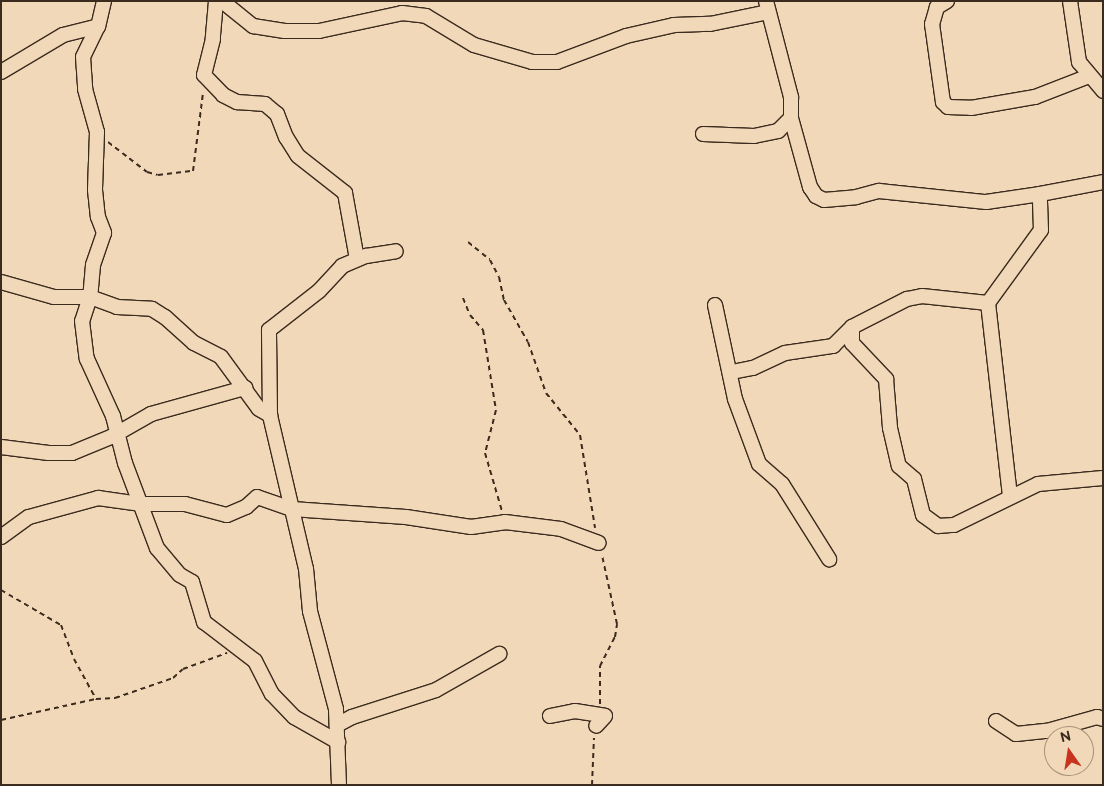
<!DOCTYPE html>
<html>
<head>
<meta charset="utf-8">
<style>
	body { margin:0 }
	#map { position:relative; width:1104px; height:786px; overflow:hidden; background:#f0d8b8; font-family:"Balsamiq Sans",sans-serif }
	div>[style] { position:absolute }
	.path>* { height:2px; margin-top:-1px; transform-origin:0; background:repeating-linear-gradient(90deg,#3b2a1e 0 5px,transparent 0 9px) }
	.roads { filter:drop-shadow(1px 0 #3b2a1e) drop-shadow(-1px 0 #3b2a1e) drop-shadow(0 1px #3b2a1e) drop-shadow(0 -1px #3b2a1e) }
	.minor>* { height:14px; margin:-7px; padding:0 7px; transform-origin:7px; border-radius:7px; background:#f0d8b8 }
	span { translate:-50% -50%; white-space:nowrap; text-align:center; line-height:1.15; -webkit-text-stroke:4px #f0d8b8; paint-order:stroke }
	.frame { position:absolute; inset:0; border:2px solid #3b2a1e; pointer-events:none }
	.north { position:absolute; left:1044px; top:726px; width:50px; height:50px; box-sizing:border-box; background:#f0d8b8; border:1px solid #a8927a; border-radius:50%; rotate:347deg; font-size:14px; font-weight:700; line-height:20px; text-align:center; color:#3b2a1e }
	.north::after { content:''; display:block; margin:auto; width:18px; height:22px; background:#c8321e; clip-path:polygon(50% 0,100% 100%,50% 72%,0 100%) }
</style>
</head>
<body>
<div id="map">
	<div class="path">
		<i style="left:108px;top:142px;width:49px;rotate:37.6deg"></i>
		<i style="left:147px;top:172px;width:11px;rotate:15deg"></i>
		<i style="left:158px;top:175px;width:35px;rotate:-7deg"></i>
		<i style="left:193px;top:171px;width:79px;rotate:-82.7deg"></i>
		<i style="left:468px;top:242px;width:28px;rotate:39deg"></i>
		<i style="left:490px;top:260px;width:19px;rotate:62deg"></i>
		<i style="left:499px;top:277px;width:24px;rotate:78deg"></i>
		<i style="left:504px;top:300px;width:48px;rotate:60.3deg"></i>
		<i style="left:528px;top:342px;width:54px;rotate:70.6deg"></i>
		<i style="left:546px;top:393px;width:54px;rotate:51deg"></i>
		<i style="left:580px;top:435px;width:94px;rotate:80.8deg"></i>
		<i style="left:463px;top:298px;width:18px;rotate:68deg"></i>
		<i style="left:470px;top:315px;width:20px;rotate:49deg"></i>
		<i style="left:483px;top:330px;width:81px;rotate:80.8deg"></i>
		<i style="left:496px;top:410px;width:44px;rotate:104.3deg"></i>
		<i style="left:485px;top:453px;width:60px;rotate:73.7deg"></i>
		<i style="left:1px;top:590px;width:69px;rotate:30.3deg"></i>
		<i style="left:61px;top:625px;width:36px;rotate:69deg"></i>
		<i style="left:74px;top:659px;width:46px;rotate:61.2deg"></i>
		<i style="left:96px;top:699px;width:19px;rotate:-3deg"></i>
		<i style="left:115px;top:698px;width:61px;rotate:-19deg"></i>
		<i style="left:173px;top:678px;width:13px;rotate:-42deg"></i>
		<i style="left:183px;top:669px;width:47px;rotate:-20deg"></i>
		<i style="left:600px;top:704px;width:38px;rotate:-90deg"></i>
		<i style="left:600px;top:666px;width:33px;rotate:-63deg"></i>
		<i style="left:615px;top:637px;width:13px;rotate:-81deg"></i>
		<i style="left:617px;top:624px;width:71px;rotate:-102.3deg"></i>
		<i style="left:1px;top:720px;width:97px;rotate:-12.5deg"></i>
		<i style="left:592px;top:785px;width:47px;rotate:-87.6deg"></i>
	</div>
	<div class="roads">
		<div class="minor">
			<i style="left:104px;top:1px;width:26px;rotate:103deg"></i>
			<i style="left:98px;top:26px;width:34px;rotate:116deg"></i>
			<i style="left:83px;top:57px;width:32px;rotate:86deg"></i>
			<i style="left:85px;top:89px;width:45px;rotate:74.4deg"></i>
			<i style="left:97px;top:132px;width:58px;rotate:92deg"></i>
			<i style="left:95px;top:190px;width:27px;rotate:84deg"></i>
			<i style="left:98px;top:217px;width:17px;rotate:69deg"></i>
			<i style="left:104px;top:233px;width:34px;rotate:109deg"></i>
			<i style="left:93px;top:265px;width:32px;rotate:95deg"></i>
			<i style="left:90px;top:297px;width:29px;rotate:20deg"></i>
			<i style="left:117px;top:307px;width:35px;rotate:3deg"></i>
			<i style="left:152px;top:309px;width:15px;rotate:32deg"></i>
			<i style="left:165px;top:317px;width:39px;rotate:42deg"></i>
			<i style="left:194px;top:343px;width:30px;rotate:27deg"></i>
			<i style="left:221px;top:357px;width:64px;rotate:53.8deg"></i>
			<i style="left:259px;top:409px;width:13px;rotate:29deg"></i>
			<i style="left:216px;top:1px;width:38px;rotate:95deg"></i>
			<i style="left:213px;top:39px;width:37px;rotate:104deg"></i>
			<i style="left:204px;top:75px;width:28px;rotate:46deg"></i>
			<i style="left:223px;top:95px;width:16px;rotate:27deg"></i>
			<i style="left:237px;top:102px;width:28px;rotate:4deg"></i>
			<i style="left:265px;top:104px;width:16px;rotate:40deg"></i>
			<i style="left:277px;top:114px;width:25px;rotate:69deg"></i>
			<i style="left:286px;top:137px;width:22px;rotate:58deg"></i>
			<i style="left:298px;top:156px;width:60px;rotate:38.2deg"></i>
			<i style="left:345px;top:193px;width:67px;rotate:79.7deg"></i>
			<i style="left:222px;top:1px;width:40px;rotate:39deg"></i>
			<i style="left:253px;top:26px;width:32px;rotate:9deg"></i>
			<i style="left:285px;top:31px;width:34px"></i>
			<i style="left:319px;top:31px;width:85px;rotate:-12.2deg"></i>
			<i style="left:402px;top:13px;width:24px;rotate:7deg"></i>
			<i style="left:426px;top:16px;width:56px;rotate:31.1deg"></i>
			<i style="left:474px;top:45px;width:60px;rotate:16.3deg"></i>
			<i style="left:532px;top:62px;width:25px"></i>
			<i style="left:557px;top:62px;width:74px;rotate:-20.6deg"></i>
			<i style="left:626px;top:36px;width:49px;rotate:-12.9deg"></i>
			<i style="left:674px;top:25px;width:36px;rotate:-2deg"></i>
			<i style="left:710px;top:24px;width:59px;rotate:-11.7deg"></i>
			<i style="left:947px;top:1px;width:12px;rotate:149deg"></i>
			<i style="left:937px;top:7px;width:18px;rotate:106deg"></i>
			<i style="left:932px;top:24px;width:79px;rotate:82deg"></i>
			<i style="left:943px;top:102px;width:7px;rotate:45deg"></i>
			<i style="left:948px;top:107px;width:23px;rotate:2deg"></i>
			<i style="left:971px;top:108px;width:65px;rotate:-9.8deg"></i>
			<i style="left:1035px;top:97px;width:58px;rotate:-21.3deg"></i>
			<i style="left:1070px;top:1px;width:62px;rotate:81.6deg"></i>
			<i style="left:1079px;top:62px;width:38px;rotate:50deg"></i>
			<i style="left:1px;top:72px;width:72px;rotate:-30.8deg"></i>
			<i style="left:63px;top:35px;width:36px;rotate:-14deg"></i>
			<i style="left:791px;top:118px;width:72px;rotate:74.6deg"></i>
			<i style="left:810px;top:187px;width:11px;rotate:56deg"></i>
			<i style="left:816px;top:196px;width:9px;rotate:27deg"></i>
			<i style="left:824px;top:200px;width:32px;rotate:-5deg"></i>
			<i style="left:856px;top:197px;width:24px;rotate:-15deg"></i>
			<i style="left:879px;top:191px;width:108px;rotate:5.9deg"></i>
			<i style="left:986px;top:202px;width:55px;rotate:-8.4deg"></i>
			<i style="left:703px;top:134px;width:51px;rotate:2.2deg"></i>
			<i style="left:754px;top:136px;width:25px;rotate:-12deg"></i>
			<i style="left:778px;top:131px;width:18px;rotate:-45deg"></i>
			<i style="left:791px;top:118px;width:21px;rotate:-90deg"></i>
			<i style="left:791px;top:97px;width:99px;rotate:-104.6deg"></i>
			<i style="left:1px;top:282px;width:55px;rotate:15.8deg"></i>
			<i style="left:54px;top:297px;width:36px"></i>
			<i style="left:90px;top:297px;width:25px;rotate:108deg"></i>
			<i style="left:82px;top:321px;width:38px;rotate:83deg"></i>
			<i style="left:87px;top:359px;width:63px;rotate:65.5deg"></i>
			<i style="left:113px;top:416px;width:49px;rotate:75.7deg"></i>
			<i style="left:125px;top:463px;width:91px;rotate:69.4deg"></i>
			<i style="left:157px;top:548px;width:35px;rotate:50deg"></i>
			<i style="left:180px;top:575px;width:14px;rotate:30deg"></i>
			<i style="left:192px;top:582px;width:42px;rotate:73.3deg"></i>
			<i style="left:204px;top:622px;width:64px;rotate:37.4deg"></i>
			<i style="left:255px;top:661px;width:37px;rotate:63deg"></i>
			<i style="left:272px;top:694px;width:32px;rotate:46deg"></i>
			<i style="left:294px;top:717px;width:51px;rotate:29.6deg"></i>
			<i style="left:988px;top:303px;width:193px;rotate:83.5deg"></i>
			<i style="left:715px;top:305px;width:96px;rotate:78deg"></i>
			<i style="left:735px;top:399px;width:69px;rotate:69.7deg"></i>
			<i style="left:759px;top:464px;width:30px;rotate:41deg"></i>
			<i style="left:782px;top:484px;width:89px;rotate:57.9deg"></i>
			<i style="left:852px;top:327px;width:16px;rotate:90deg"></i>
			<i style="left:852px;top:343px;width:50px;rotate:46.6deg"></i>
			<i style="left:886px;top:379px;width:49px;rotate:85.3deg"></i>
			<i style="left:890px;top:428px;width:39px;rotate:77deg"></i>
			<i style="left:899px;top:466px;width:20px;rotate:41deg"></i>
			<i style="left:914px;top:479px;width:37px;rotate:76deg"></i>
			<i style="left:923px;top:515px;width:19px;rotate:36deg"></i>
			<i style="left:938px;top:526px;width:16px;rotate:-4deg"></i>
			<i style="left:954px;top:525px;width:93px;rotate:-26deg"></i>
			<i style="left:1038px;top:484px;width:65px;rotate:-5.3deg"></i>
			<i style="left:732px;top:372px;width:21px;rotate:-11deg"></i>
			<i style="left:753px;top:368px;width:35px;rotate:-25deg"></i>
			<i style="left:785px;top:353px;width:49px;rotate:-8.3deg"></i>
			<i style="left:833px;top:346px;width:27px;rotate:-45deg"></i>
			<i style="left:852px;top:327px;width:62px;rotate:-27deg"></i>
			<i style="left:907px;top:299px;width:15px;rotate:-11deg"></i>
			<i style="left:922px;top:296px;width:66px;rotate:6.1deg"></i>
			<i style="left:988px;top:303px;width:90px;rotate:-54deg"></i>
			<i style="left:1041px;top:230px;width:36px;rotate:-92deg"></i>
			<i style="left:1040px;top:194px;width:64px;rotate:-10.8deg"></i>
			<i style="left:1px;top:447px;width:48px;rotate:7.1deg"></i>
			<i style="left:49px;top:453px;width:23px"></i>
			<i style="left:72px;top:453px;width:42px;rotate:-22.3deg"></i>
			<i style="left:111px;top:437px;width:46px;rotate:-29.9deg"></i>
			<i style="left:151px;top:414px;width:98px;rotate:-15.5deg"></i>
			<i style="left:1px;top:537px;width:34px;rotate:-36deg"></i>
			<i style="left:29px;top:517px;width:72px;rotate:-15.4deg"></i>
			<i style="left:98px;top:498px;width:42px;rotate:8.1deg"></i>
			<i style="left:140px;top:504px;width:45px"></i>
			<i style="left:185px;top:504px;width:43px;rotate:14.7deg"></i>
			<i style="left:227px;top:515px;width:21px;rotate:-23deg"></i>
			<i style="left:246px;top:507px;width:15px;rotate:-42deg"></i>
			<i style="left:257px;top:497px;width:37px;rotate:19deg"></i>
			<i style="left:292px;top:509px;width:114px;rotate:4deg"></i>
			<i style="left:406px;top:517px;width:66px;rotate:8.7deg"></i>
			<i style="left:471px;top:527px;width:34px;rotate:-8deg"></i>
			<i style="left:505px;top:522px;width:56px;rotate:7.1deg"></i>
			<i style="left:561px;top:529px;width:40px;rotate:20.2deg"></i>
			<i style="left:550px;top:716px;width:25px;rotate:-11deg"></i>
			<i style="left:575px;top:711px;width:30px;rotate:9deg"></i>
			<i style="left:605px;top:716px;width:13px;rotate:132deg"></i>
			<i style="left:996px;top:721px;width:24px;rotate:33deg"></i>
			<i style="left:1016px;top:734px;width:31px;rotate:-6deg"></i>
			<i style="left:1047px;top:731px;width:52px;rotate:-15.6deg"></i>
			<i style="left:1097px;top:717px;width:6px;rotate:18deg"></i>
			<i style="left:337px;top:725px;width:17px;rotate:-28deg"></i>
			<i style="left:352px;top:717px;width:88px;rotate:-17.8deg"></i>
			<i style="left:436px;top:690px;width:73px;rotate:-29.7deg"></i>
			<i style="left:339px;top:785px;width:76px;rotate:-92.3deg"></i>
			<i style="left:336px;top:709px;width:101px;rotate:-104.9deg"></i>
			<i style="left:310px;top:611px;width:42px;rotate:-95.4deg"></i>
			<i style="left:306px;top:569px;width:158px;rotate:-103.2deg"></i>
			<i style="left:270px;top:415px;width:85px;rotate:-90.7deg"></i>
			<i style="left:269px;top:330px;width:63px;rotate:-38deg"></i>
			<i style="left:319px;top:291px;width:34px;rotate:-47deg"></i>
			<i style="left:342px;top:266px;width:26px;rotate:-23deg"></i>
			<i style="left:366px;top:256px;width:30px;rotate:-9deg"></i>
		</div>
	</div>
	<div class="frame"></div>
	<div class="north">N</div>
</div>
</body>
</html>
